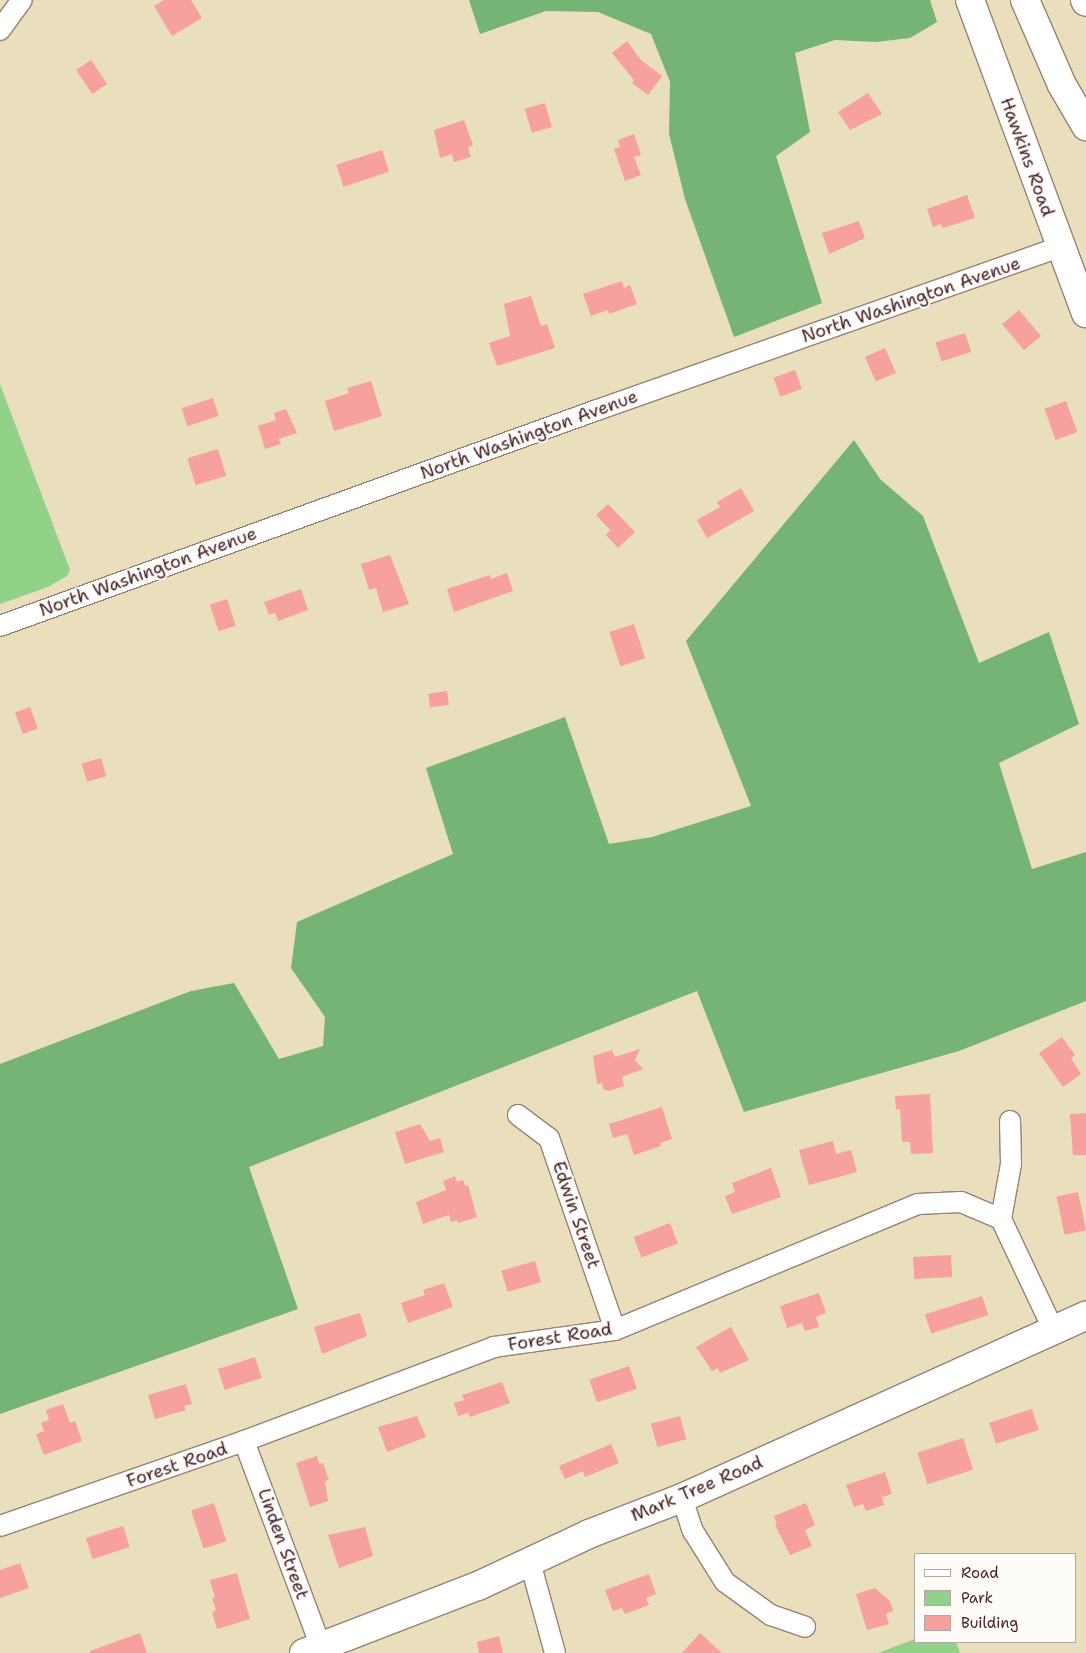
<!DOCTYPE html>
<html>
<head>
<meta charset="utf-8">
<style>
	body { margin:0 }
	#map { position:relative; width:1086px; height:1653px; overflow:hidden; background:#eadfbc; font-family:"Shantell Sans",sans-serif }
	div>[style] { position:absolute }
	.green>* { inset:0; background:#92d288 }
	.forest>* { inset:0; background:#75b474 }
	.building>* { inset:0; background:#f6a09f; transform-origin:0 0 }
	.roads { filter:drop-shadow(1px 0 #9a7f74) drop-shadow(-1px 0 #9a7f74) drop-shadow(0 1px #9a7f74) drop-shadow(0 -1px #9a7f74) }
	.street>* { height:20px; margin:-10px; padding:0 10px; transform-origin:10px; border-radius:10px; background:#fff }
	.secondary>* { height:28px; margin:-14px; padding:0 14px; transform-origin:14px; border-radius:14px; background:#fff }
	.highway>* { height:28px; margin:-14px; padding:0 14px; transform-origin:14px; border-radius:14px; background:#fff }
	span { translate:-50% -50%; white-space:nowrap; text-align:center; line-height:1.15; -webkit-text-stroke:4px #fdfcf7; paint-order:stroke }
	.street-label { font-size:18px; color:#4a1f2b }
	.legend { position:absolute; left:914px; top:1553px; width:162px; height:90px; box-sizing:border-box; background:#fdfcf7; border:1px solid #b5a4a5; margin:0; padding:6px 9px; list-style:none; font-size:15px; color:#4a1f2b }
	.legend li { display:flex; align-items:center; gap:10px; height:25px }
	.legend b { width:25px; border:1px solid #b5a4a5 }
</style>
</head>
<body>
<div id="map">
	<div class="green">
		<i style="clip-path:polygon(0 384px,70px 570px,67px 576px,48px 587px,0 604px)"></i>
		<i style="clip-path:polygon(915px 1639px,956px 1642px,960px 1653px,878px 1653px)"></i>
	</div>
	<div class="forest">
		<i style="clip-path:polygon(469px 0,930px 0,937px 22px,910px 38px,876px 42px,835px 40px,795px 53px,810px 132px,776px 156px,822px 303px,734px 337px,685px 199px,669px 134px,670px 82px,651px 34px,598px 12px,546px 11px,480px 34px)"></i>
		<i style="clip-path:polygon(854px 440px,880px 479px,923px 516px,979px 663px,1049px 632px,1079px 724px,999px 763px,1032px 869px,1086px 852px,1086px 1001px,959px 1051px,744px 1112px,697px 991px,249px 1167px,298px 1309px,0 1414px,0 1064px,191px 991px,234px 983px,279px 1059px,323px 1046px,325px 1017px,291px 968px,297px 922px,453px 854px,426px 768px,565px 717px,609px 844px,652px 837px,751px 806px,686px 641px)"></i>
	</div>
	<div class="building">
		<i style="clip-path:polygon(164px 0,191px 0,202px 18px,172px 36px,154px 6px)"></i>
		<i style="clip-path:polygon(627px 41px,641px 60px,662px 76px,648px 95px,632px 83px,634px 80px,612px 53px)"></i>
		<i style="left:91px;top:60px;width:29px;height:18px;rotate:56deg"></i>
		<i style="clip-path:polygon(868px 93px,882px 114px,850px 130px,838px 112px)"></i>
		<i style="left:545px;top:103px;width:25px;height:21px;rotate:74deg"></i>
		<i style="clip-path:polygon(464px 120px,473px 145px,468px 147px,471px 157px,454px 162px,452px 154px,440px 158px,434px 130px)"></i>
		<i style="clip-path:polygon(634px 134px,641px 155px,634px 157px,641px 175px,625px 181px,614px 149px,620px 147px,618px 140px)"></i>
		<i style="left:382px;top:150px;width:23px;height:48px;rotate:72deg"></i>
		<i style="clip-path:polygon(967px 195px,975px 218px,943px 228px,941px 224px,933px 227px,927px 209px)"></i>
		<i style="clip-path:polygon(859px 221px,865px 238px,829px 254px,822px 233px)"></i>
		<i style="clip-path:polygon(622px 281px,624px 288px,630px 285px,637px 304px,609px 314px,608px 310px,591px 316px,583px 294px)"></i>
		<i style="clip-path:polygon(531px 296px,541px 326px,547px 324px,555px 348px,497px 366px,489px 343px,510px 336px,504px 304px)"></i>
		<i style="left:1019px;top:310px;width:34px;height:22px;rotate:50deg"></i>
		<i style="left:965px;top:333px;width:20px;height:31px;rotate:72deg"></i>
		<i style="left:885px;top:348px;width:27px;height:22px;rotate:66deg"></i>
		<i style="left:795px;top:370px;width:20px;height:23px;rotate:70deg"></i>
		<i style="clip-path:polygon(371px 381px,382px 416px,334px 431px,325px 401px,349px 393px,347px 388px)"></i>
		<i style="left:213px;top:398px;width:19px;height:33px;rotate:72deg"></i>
		<i style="left:1066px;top:401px;width:33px;height:23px;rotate:70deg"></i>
		<i style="clip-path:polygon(286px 409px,297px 433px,279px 439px,281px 444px,265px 449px,258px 426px,276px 420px,274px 413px)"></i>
		<i style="left:218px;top:449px;width:28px;height:32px;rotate:73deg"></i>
		<i style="clip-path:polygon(741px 488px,754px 511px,707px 538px,697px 520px,720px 507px,717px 502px)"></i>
		<i style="clip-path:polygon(608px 504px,635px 532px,618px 548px,606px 535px,610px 530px,596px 515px)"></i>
		<i style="clip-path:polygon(390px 555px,409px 604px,383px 612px,376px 588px,369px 590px,361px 564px)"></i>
		<i style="clip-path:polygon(507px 573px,513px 591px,454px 612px,447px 589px,490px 575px,491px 579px)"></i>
		<i style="clip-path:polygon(301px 589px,308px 610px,278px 621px,275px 613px,269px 615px,264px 602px)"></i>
		<i style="left:227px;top:599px;width:28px;height:18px;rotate:72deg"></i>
		<i style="left:634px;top:624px;width:36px;height:26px;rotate:72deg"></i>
		<i style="left:447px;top:691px;width:14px;height:19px;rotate:82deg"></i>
		<i style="left:30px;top:707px;width:23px;height:16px;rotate:70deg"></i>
		<i style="left:101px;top:758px;width:19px;height:20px;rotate:74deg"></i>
		<i style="clip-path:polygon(1062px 1037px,1075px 1055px,1071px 1058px,1081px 1074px,1063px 1087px,1039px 1053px)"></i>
		<i style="clip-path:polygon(640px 1049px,635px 1060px,643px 1069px,622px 1077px,624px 1086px,609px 1091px,603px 1089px,602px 1083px,597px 1084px,593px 1056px,612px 1050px,615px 1057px)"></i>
		<i style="clip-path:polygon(930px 1094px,933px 1153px,911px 1154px,910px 1142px,902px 1142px,900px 1109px,896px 1109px,895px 1096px)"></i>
		<i style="clip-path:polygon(662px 1107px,672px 1139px,660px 1143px,661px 1146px,634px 1155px,627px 1134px,613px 1138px,609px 1124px)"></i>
		<i style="clip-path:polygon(1086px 1113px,1086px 1155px,1073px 1155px,1070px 1114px)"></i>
		<i style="clip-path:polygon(420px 1124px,430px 1141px,440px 1138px,444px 1152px,405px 1164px,395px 1132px)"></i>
		<i style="clip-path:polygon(833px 1141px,836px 1154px,851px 1150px,857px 1172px,809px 1185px,799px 1150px)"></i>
		<i style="clip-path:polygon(771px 1168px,781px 1197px,732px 1214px,725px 1196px,735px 1192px,732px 1183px)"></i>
		<i style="clip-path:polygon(455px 1176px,457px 1182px,463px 1180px,465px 1186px,468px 1185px,477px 1217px,458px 1223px,457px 1220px,451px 1222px,449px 1215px,423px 1224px,416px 1202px,446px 1190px,443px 1181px)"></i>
		<i style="left:1078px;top:1192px;width:39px;height:22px;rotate:78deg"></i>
		<i style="left:670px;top:1223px;width:22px;height:39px;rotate:69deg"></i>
		<i style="left:951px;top:1255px;width:22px;height:38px;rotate:87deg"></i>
		<i style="left:535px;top:1261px;width:22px;height:35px;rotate:74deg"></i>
		<i style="clip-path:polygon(444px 1283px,453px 1307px,408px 1323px,401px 1303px,425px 1295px,423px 1290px)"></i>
		<i style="clip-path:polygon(819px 1293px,826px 1313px,816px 1317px,819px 1327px,805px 1331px,802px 1323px,787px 1328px,780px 1306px)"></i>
		<i style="left:982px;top:1296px;width:20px;height:60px;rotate:72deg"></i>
		<i style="clip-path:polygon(360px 1313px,367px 1336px,322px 1354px,314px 1327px)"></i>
		<i style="clip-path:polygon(731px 1327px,749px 1360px,720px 1373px,718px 1368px,712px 1371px,696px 1347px)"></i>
		<i style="left:255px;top:1357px;width:22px;height:39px;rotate:72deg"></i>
		<i style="left:629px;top:1366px;width:24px;height:42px;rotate:71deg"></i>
		<i style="clip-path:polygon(502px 1382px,510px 1403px,470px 1417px,468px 1413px,458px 1416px,454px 1403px,464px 1400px,462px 1395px)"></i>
		<i style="clip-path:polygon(186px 1384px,192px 1404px,184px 1406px,186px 1410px,155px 1419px,148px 1395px)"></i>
		<i style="clip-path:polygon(63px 1404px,70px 1423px,75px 1421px,82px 1441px,44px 1455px,36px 1434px,44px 1431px,41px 1423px,49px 1420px,46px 1410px)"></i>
		<i style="left:1032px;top:1409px;width:22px;height:45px;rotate:72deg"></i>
		<i style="clip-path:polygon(417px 1416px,426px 1437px,387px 1452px,378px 1427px)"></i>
		<i style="left:680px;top:1416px;width:24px;height:30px;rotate:75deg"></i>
		<i style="left:963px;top:1438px;width:33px;height:48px;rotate:72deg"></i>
		<i style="clip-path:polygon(611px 1444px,619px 1463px,585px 1477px,583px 1471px,565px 1479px,559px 1466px)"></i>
		<i style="clip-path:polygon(317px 1456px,319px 1464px,323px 1463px,329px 1480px,325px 1481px,328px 1501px,310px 1507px,296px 1463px)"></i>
		<i style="clip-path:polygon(885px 1472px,892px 1494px,882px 1497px,884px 1505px,866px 1511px,863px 1504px,854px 1507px,846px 1485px)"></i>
		<i style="left:214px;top:1503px;width:40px;height:24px;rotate:72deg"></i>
		<i style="clip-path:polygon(806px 1503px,815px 1525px,805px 1530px,812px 1546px,790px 1555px,775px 1525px,777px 1524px,774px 1516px)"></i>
		<i style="left:123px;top:1526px;width:22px;height:39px;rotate:72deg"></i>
		<i style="clip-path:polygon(365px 1527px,373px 1556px,339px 1568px,328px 1535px)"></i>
		<i style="clip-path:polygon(20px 1563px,29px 1588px,0 1598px,0 1570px)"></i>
		<i style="clip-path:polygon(237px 1573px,250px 1619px,217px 1629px,212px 1612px,216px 1610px,212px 1598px,215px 1598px,210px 1580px)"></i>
		<i style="clip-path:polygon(649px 1574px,656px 1594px,646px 1598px,649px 1605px,625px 1614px,622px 1608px,613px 1611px,605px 1590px)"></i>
		<i style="clip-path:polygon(875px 1588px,890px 1601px,893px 1611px,886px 1614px,889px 1624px,867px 1630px,856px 1594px)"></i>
		<i style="clip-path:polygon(140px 1633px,147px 1653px,90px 1653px,90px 1651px)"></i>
		<i style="clip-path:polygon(700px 1633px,722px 1653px,682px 1653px)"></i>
		<i style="clip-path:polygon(499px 1636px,503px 1653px,479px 1653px,477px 1642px)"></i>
	</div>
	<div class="roads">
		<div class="street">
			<i style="left:0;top:30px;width:37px;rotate:-54deg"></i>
			<i style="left:0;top:626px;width:635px;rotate:-19.89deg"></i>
			<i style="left:597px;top:410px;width:490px;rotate:-19.4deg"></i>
			<i style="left:518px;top:1115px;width:39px;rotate:37deg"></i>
			<i style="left:549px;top:1138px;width:203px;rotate:71deg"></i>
			<i style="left:1001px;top:1219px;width:56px;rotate:-79.7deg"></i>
			<i style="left:1011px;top:1164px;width:43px;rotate:-91.3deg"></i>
			<i style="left:244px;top:1441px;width:220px;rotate:69.5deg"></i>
			<i style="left:682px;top:1498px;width:35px;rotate:72deg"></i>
			<i style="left:693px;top:1531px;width:60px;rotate:57.9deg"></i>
			<i style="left:725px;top:1582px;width:57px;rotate:35.7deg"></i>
			<i style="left:771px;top:1615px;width:36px;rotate:19deg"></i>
			<i style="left:0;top:1526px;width:258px;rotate:-19.2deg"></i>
			<i style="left:244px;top:1441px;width:267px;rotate:-20.6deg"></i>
			<i style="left:494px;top:1347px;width:122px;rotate:-8deg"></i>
			<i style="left:615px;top:1330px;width:328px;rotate:-22.6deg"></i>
			<i style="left:918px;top:1204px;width:43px;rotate:-2.7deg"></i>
			<i style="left:961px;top:1202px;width:43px;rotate:23deg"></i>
			<i style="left:1001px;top:1219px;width:122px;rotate:64.7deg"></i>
			<i style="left:530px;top:1562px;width:94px;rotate:74.6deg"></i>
		</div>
		<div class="secondary">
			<i style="left:970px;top:0;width:334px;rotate:69.7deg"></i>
			<i style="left:304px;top:1653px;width:186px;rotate:-21.1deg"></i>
			<i style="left:478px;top:1586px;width:123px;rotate:-25.1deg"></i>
			<i style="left:589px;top:1534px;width:100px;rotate:-21.2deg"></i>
			<i style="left:682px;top:1498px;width:443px;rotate:-24.3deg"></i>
		</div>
		<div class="highway">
			<i style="left:1025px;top:0;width:93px;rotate:66.5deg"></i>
			<i style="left:1062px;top:85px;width:48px;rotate:59.7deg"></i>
			<i style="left:1085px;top:0;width:2px;rotate:63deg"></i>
		</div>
	</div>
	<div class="street-label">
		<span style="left:1027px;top:157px;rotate:70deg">Hawkins Road</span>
		<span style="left:911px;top:300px;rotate:-19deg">North Washington Avenue</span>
		<span style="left:529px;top:435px;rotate:-20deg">North Washington Avenue</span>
		<span style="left:148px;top:572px;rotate:-20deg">North Washington Avenue</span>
		<span style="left:576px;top:1215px;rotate:71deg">Edwin Street</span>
		<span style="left:560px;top:1337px;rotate:-9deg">Forest Road</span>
		<span style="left:177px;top:1465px;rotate:-19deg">Forest Road</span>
		<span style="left:697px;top:1489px;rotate:-23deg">Mark Tree Road</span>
		<span style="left:283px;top:1544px;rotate:70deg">Linden Street</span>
	</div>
	<ul class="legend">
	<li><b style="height:6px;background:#fff"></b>Road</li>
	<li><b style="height:14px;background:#92d288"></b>Park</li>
	<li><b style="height:14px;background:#f6a09f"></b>Building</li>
	</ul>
</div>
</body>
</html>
